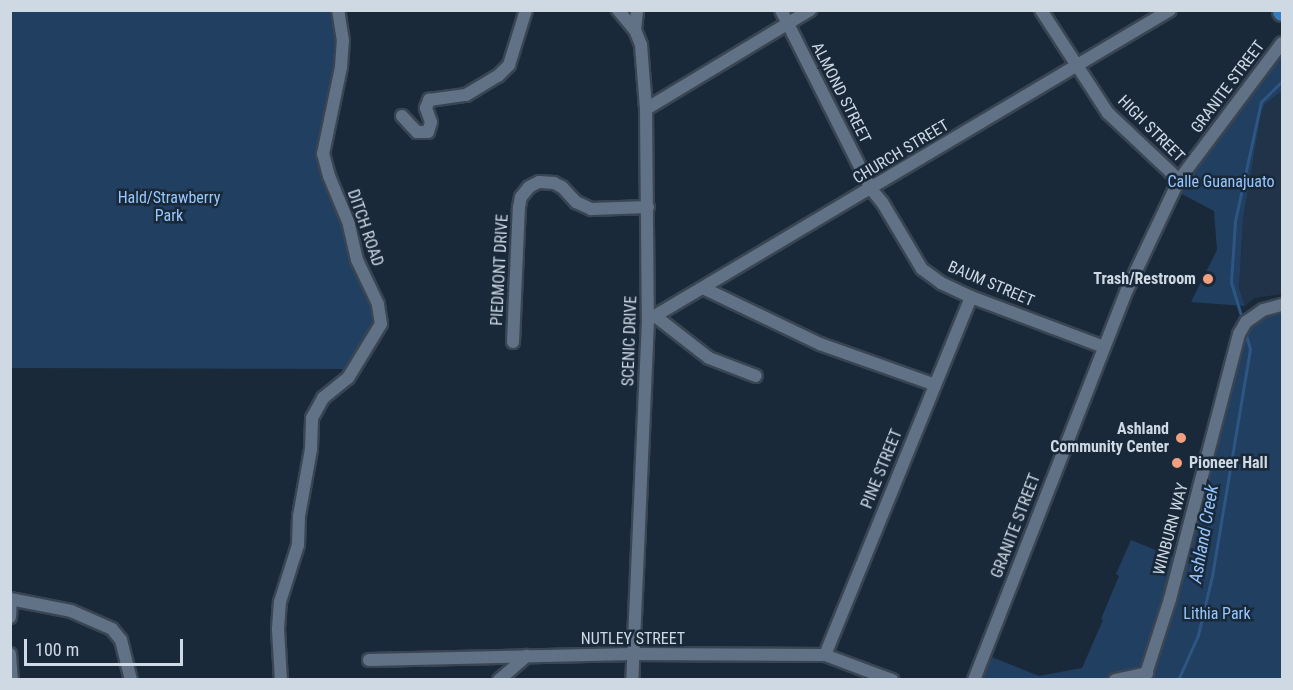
<!DOCTYPE html>
<html>
<head>
<meta charset="utf-8">
<style>
	body { margin:0 }
	#map { position:relative; width:1293px; height:690px; overflow:hidden; background:#1a2939; font-family:"Roboto Condensed",sans-serif }
	div>[style] { position:absolute }
	.built>* { inset:0; background:#203349 }
	.green>* { inset:0; background:#213f60 }
	.stream>* { height:3px; margin:-1.5px; padding:0 1.5px; transform-origin:1.5px; border-radius:1.5px; background:#2d5683 }
	.roads { filter:drop-shadow(2px 0 #3a4553) drop-shadow(-2px 0 #3a4553) drop-shadow(0 2px #3a4553) drop-shadow(0 -2px #3a4553) }
	.minor>* { height:12px; margin:-6px; padding:0 6px; transform-origin:6px; border-radius:6px; background:#627286 }
	.primary>* { height:18px; margin:-9px; padding:0 9px; transform-origin:9px; border-radius:9px; background:#367cbf }
	.dots>* { width:16px; height:16px; translate:-50% -50%; box-sizing:border-box; border:3px solid #1a2939; border-radius:50% }
	span { translate:-50% -50%; white-space:nowrap; text-align:center; line-height:1.15; -webkit-text-stroke:5px #1a2939; paint-order:stroke }
	.street-label { font-size:16px; color:#cfd9e4 }
	.park-label { font-size:16px; color:#96c7fe }
	.poi-label { font-size:16px; color:#cfd9e4; font-weight:700 }
	.right { translate:-100% -50%; text-align:right }
	.left { translate:0 -50%; text-align:left }
	.water-label { font-size:18px; color:#95c5fc; font-style:italic }
	.frame { position:absolute; inset:0; border:12px solid #cfd9e4; pointer-events:none }
	.scale { position:absolute; left:24px; top:639px; width:159px; height:27px; box-sizing:border-box; border:3px solid #cfd9e4; border-top:0; padding-left:8px; font-size:18px; line-height:21px; white-space:nowrap; color:#cfd9e4; -webkit-text-stroke:4px #1a2939; paint-order:stroke }
</style>
</head>
<body>
<div id="map">
	<div class="built">
		<i style="clip-path:polygon(1282px 91px,1282px 294px,1254px 298px,1245px 306px,1239px 288px,1243px 220px,1261px 113px,1265px 104px)"></i>
	</div>
	<div class="green">
		<i style="clip-path:polygon(11px 11px,332px 11px,337px 65px,318px 153px,343px 227px,354px 268px,377px 313px,362px 349px,344px 369px,11px 368px)"></i>
		<i style="clip-path:polygon(1282px 54px,1282px 91px,1265px 104px,1261px 113px,1243px 220px,1239px 288px,1245px 306px,1191px 302px,1217px 250px,1214px 211px,1180px 193px,1184px 183px)"></i>
		<i style="clip-path:polygon(1282px 305px,1282px 679px,974px 680px,984px 654px,1039px 676px,1082px 668px,1103px 620px,1101px 619px,1119px 576px,1116px 574px,1131px 540px,1180px 560px,1240px 329px)"></i>
	</div>
	<div class="stream">
		<i style="left:1243px;top:322px;width:42px;rotate:-106.7deg"></i>
		<i style="left:1231px;top:282px;width:61px;rotate:-86.2deg"></i>
		<i style="left:1235px;top:221px;width:122px;rotate:-77.7deg"></i>
		<i style="left:1261px;top:102px;width:30px;rotate:-45deg"></i>
		<i style="left:1178px;top:680px;width:49px;rotate:-66deg"></i>
		<i style="left:1198px;top:635px;width:61px;rotate:-76.7deg"></i>
		<i style="left:1212px;top:576px;width:230px;rotate:-80.5deg"></i>
		<i style="left:1250px;top:349px;width:19px;rotate:-106deg"></i>
	</div>
	<div class="roads">
		<div class="minor">
			<i style="left:618px;top:10px;width:26px;rotate:50deg"></i>
			<i style="left:635px;top:30px;width:16px;rotate:68deg"></i>
			<i style="left:641px;top:45px;width:64px;rotate:85.5deg"></i>
			<i style="left:646px;top:109px;width:211px;rotate:89.5deg"></i>
			<i style="left:648px;top:320px;width:360px;rotate:92.5deg"></i>
			<i style="left:781px;top:10px;width:200px;rotate:63.3deg"></i>
			<i style="left:871px;top:189px;width:17px;rotate:50deg"></i>
			<i style="left:882px;top:202px;width:78px;rotate:59.2deg"></i>
			<i style="left:922px;top:269px;width:24px;rotate:36deg"></i>
			<i style="left:941px;top:283px;width:33px;rotate:25deg"></i>
			<i style="left:971px;top:297px;width:142px;rotate:20.6deg"></i>
			<i style="left:1041px;top:10px;width:123px;rotate:57deg"></i>
			<i style="left:1108px;top:113px;width:98px;rotate:43.3deg"></i>
			<i style="left:635px;top:30px;width:20px;rotate:-84deg"></i>
			<i style="left:646px;top:109px;width:192px;rotate:-31.1deg"></i>
			<i style="left:402px;top:116px;width:22px;rotate:47deg"></i>
			<i style="left:417px;top:132px;width:11px"></i>
			<i style="left:428px;top:132px;width:10px;rotate:-73deg"></i>
			<i style="left:431px;top:122px;width:15px;rotate:-110deg"></i>
			<i style="left:426px;top:108px;width:9px;rotate:-69deg"></i>
			<i style="left:429px;top:100px;width:37px;rotate:-8deg"></i>
			<i style="left:466px;top:95px;width:37px;rotate:-31deg"></i>
			<i style="left:498px;top:76px;width:16px;rotate:-45deg"></i>
			<i style="left:509px;top:65px;width:58px;rotate:-72.8deg"></i>
			<i style="left:703px;top:288px;width:130px;rotate:25.6deg"></i>
			<i style="left:820px;top:344px;width:120px;rotate:19.5deg"></i>
			<i style="left:655px;top:316px;width:68px;rotate:37.9deg"></i>
			<i style="left:709px;top:358px;width:50px;rotate:21deg"></i>
			<i style="left:648px;top:320px;width:607px;rotate:-30.7deg"></i>
			<i style="left:513px;top:342px;width:135px;rotate:-87.5deg"></i>
			<i style="left:519px;top:207px;width:10px;rotate:-79deg"></i>
			<i style="left:521px;top:197px;width:13px;rotate:-51deg"></i>
			<i style="left:529px;top:187px;width:11px;rotate:-27deg"></i>
			<i style="left:539px;top:182px;width:15px;rotate:4deg"></i>
			<i style="left:554px;top:183px;width:9px;rotate:27deg"></i>
			<i style="left:562px;top:187px;width:21px;rotate:47deg"></i>
			<i style="left:576px;top:202px;width:17px;rotate:25deg"></i>
			<i style="left:591px;top:209px;width:57px;rotate:-2deg"></i>
			<i style="left:10px;top:599px;width:62px;rotate:11.1deg"></i>
			<i style="left:71px;top:611px;width:45px;rotate:23.7deg"></i>
			<i style="left:112px;top:629px;width:14px;rotate:51deg"></i>
			<i style="left:121px;top:640px;width:41px;rotate:76deg"></i>
			<i style="left:10px;top:617px;width:18px;rotate:-87deg"></i>
			<i style="left:10px;top:654px;width:26px;rotate:86deg"></i>
			<i style="left:825px;top:655px;width:387px;rotate:-67.8deg"></i>
			<i style="left:369px;top:660px;width:263px;rotate:-1.3deg"></i>
			<i style="left:632px;top:654px;width:193px;rotate:0.3deg"></i>
			<i style="left:825px;top:655px;width:72px;rotate:20.5deg"></i>
			<i style="left:281px;top:680px;width:51px;rotate:-93.4deg"></i>
			<i style="left:278px;top:629px;width:27px;rotate:-86deg"></i>
			<i style="left:280px;top:602px;width:60px;rotate:-72.5deg"></i>
			<i style="left:298px;top:545px;width:29px;rotate:-88deg"></i>
			<i style="left:299px;top:516px;width:68px;rotate:-79.8deg"></i>
			<i style="left:311px;top:449px;width:31px;rotate:-88deg"></i>
			<i style="left:312px;top:418px;width:23px;rotate:-61deg"></i>
			<i style="left:323px;top:398px;width:32px;rotate:-39deg"></i>
			<i style="left:348px;top:378px;width:63px;rotate:-58.6deg"></i>
			<i style="left:381px;top:324px;width:20px;rotate:-99deg"></i>
			<i style="left:378px;top:304px;width:49px;rotate:-115.5deg"></i>
			<i style="left:357px;top:260px;width:37px;rotate:-103deg"></i>
			<i style="left:349px;top:224px;width:52px;rotate:-112.6deg"></i>
			<i style="left:329px;top:176px;width:23px;rotate:-105deg"></i>
			<i style="left:323px;top:154px;width:89px;rotate:-78.3deg"></i>
			<i style="left:341px;top:67px;width:26px;rotate:-86deg"></i>
			<i style="left:343px;top:41px;width:31px;rotate:-99deg"></i>
			<i style="left:499px;top:680px;width:37px;rotate:-41deg"></i>
			<i style="left:974px;top:680px;width:419px;rotate:-68.6deg"></i>
			<i style="left:1127px;top:290px;width:122px;rotate:-64.7deg"></i>
			<i style="left:1179px;top:180px;width:171px;rotate:-53.1deg"></i>
			<i style="left:1115px;top:680px;width:33px;rotate:-12deg"></i>
			<i style="left:1144px;top:680px;width:85px;rotate:-72.2deg"></i>
			<i style="left:1170px;top:599px;width:274px;rotate:-75.4deg"></i>
			<i style="left:1239px;top:334px;width:14px;rotate:-60deg"></i>
			<i style="left:1246px;top:322px;width:21px;rotate:-35deg"></i>
			<i style="left:1263px;top:310px;width:20px;rotate:-15deg"></i>
		</div>
		<div class="primary">
			<i style="left:1282px;top:10px;width:2px;rotate:90deg"></i>
		</div>
	</div>
	<div class="dots">
		<i style="left:1208px;top:279px;background:#f2a080"></i>
		<i style="left:1181px;top:438px;background:#f2a080"></i>
		<i style="left:1177px;top:463px;background:#f2a080"></i>
	</div>
	<div class="street-label">
		<span style="left:1228px;top:87px;rotate:-53deg">GRANITE STREET</span>
		<span style="left:841px;top:93px;rotate:63deg">ALMOND STREET</span>
		<span style="left:1151px;top:129px;rotate:45deg">HIGH STREET</span>
		<span style="left:901px;top:152px;rotate:-31deg">CHURCH STREET</span>
		<span style="left:365px;top:228px;rotate:71deg">DITCH ROAD</span>
		<span style="left:500px;top:270px;rotate:-87deg">PIEDMONT DRIVE</span>
		<span style="left:991px;top:284px;rotate:23deg">BAUM STREET</span>
		<span style="left:630px;top:341px;rotate:-88deg">SCENIC DRIVE</span>
		<span style="left:882px;top:469px;rotate:-68deg">PINE STREET</span>
		<span style="left:1016px;top:526px;rotate:-69deg">GRANITE STREET</span>
		<span style="left:1171px;top:529px;rotate:-75deg">WINBURN WAY</span>
		<span style="left:633px;top:639px">NUTLEY STREET</span>
	</div>
	<div class="park-label">
		<span style="left:1221px;top:182px">Calle Guanajuato</span>
		<span style="left:169px;top:207px">Hald/Strawberry<br>Park</span>
		<span style="left:1217px;top:614px">Lithia Park</span>
	</div>
	<div class="poi-label">
		<span class="right" style="left:1196px;top:279px">Trash/Restroom</span>
		<span class="right" style="left:1169px;top:438px">Ashland<br>Community Center</span>
		<span class="left" style="left:1189px;top:463px">Pioneer Hall</span>
	</div>
	<div class="water-label">
		<span style="left:1204px;top:534px;rotate:-80deg">Ashland Creek</span>
	</div>
	<div class="frame"></div>
	<div class="scale">100 m</div>
</div>
</body>
</html>
